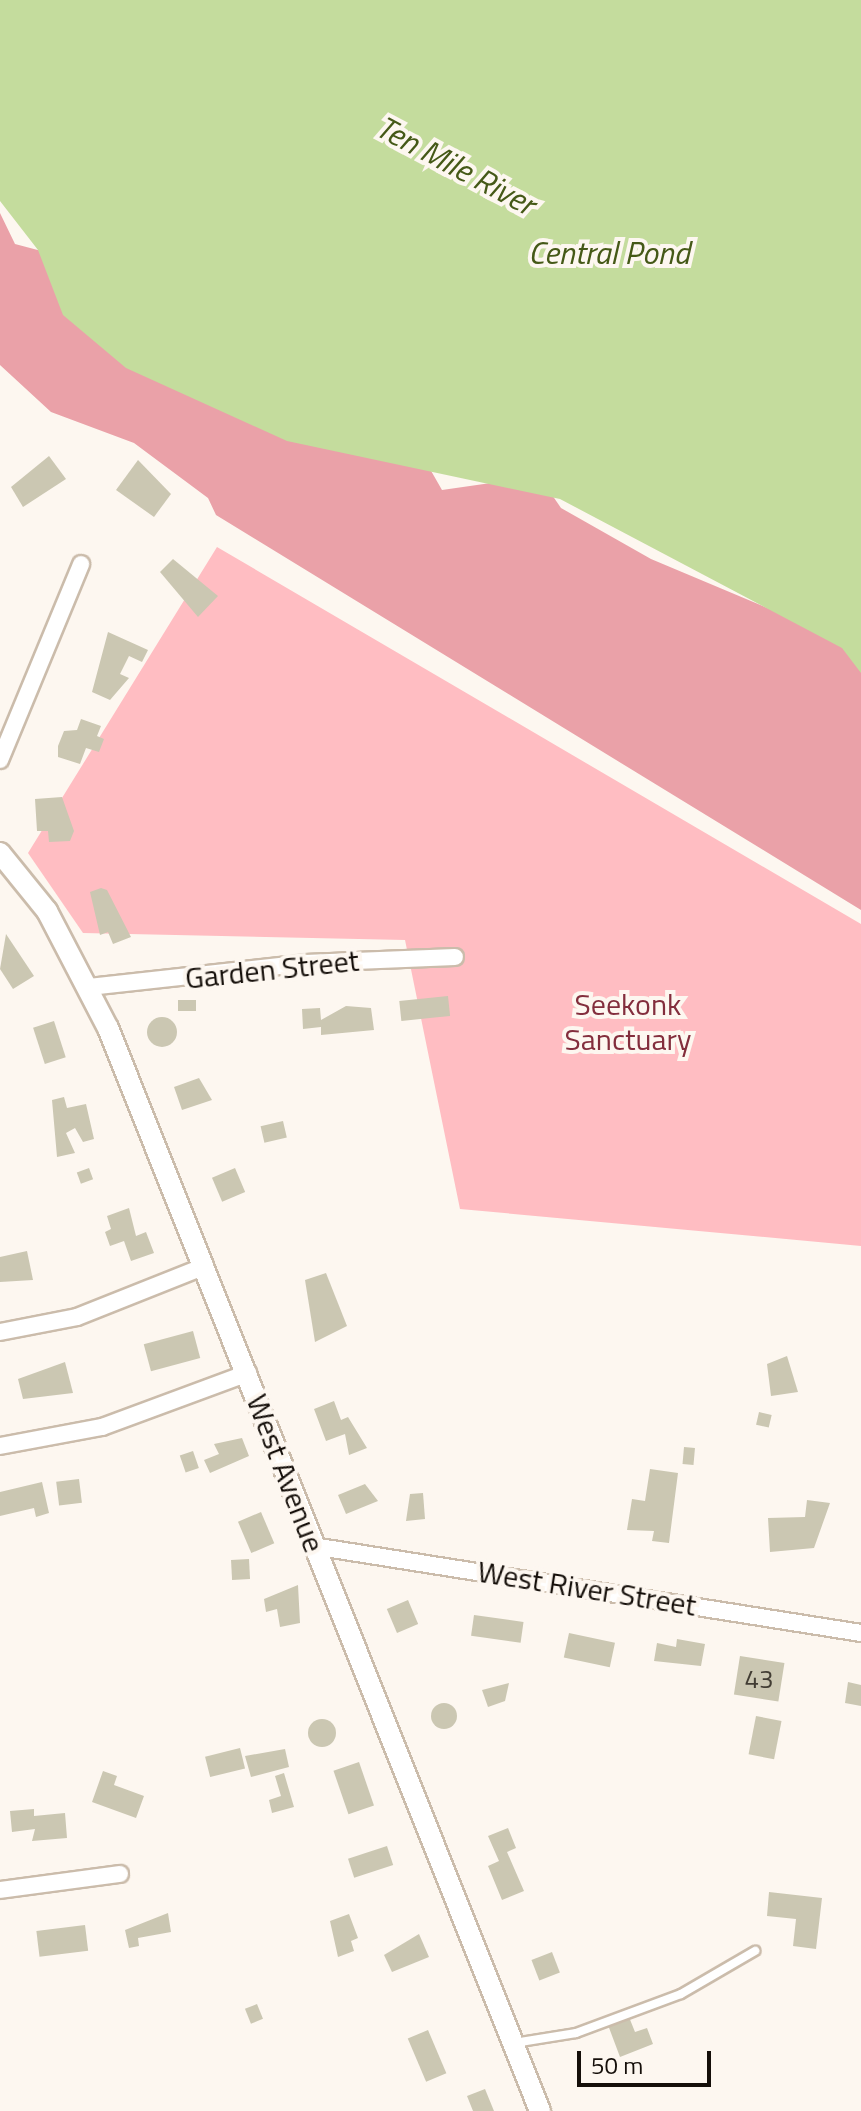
<!DOCTYPE html>
<html>
<head>
<meta charset="utf-8">
<style>
	body { margin:0 }
	#map { position:relative; width:861px; height:2111px; overflow:hidden; background:#fdf7f0; font-family:"Titillium Web",sans-serif }
	div>[style] { position:absolute }
	.green>* { inset:0; background:#ffbdc2 }
	.forest>* { inset:0; background:#eaa1a8 }
	.water>* { inset:0; background:#c4dc9d }
	.building>* { inset:0; background:#cbc7b2; transform-origin:0 0 }
	.round { border-radius:50% }
	.roads { filter:drop-shadow(2px 0 #cbbcab) drop-shadow(-2px 0 #cbbcab) drop-shadow(0 2px #cbbcab) drop-shadow(0 -2px #cbbcab) }
	.service>* { height:8px; margin:-4px; padding:0 4px; transform-origin:4px; border-radius:4px; background:#fff }
	.minor>* { height:16px; margin:-8px; padding:0 8px; transform-origin:8px; border-radius:8px; background:#fff }
	.tertiary>* { height:20px; margin:-10px; padding:0 10px; transform-origin:10px; border-radius:10px; background:#fff }
	span { translate:-50% -50%; white-space:nowrap; text-align:center; line-height:1.15; -webkit-text-stroke:8px #fdf7f0; paint-order:stroke }
	.number-label { font-size:26px; color:#423d34 }
	.number-label span { -webkit-text-stroke-width:0 }
	.street-label { font-size:30px; color:#150f0a }
	.park-label { font-size:30px; color:#832e3d }
	.water-label { font-size:32px; color:#455917; font-style:italic }
	.scale { position:absolute; left:577px; top:2051px; width:134px; height:36px; box-sizing:border-box; border:4px solid #150f0a; border-top:0; padding-left:10px; font-size:24px; line-height:28px; white-space:nowrap; color:#150f0a; -webkit-text-stroke:6px #fdf7f0; paint-order:stroke }
</style>
</head>
<body>
<div id="map">
	<div class="green">
		<i style="clip-path:polygon(217px 547px,861px 924px,861px 1246px,460px 1209px,405px 940px,83px 933px,28px 853px)"></i>
	</div>
	<div class="forest">
		<i style="clip-path:polygon(0 213px,15px 244px,49px 253px,422px 455px,442px 490px,539px 476px,561px 508px,651px 559px,820px 630px,861px 660px,861px 910px,216px 515px,208px 498px,134px 443px,51px 412px,0 365px)"></i>
	</div>
	<div class="water">
		<i style="clip-path:polygon(0 0,861px 0,861px 673px,842px 648px,560px 499px,287px 441px,126px 368px,63px 315px,38px 250px,0 201px)"></i>
	</div>
	<div class="building">
		<i style="clip-path:polygon(49px 456px,66px 479px,23px 507px,11px 487px)"></i>
		<i style="clip-path:polygon(138px 460px,171px 494px,154px 517px,116px 490px)"></i>
		<i style="clip-path:polygon(173px 559px,218px 596px,198px 617px,160px 572px)"></i>
		<i style="clip-path:polygon(108px 632px,148px 650px,142px 662px,129px 656px,120px 674px,129px 678px,110px 700px,92px 692px)"></i>
		<i style="clip-path:polygon(81px 719px,101px 726px,97px 736px,104px 739px,99px 752px,86px 748px,80px 764px,58px 757px,58px 746px,64px 731px,77px 730px)"></i>
		<i style="clip-path:polygon(62px 797px,74px 831px,70px 841px,49px 842px,48px 831px,37px 831px,35px 799px)"></i>
		<i style="clip-path:polygon(101px 888px,107px 890px,131px 937px,113px 944px,108px 932px,100px 935px,90px 892px)"></i>
		<i style="clip-path:polygon(6px 934px,34px 976px,13px 989px,0 969px)"></i>
		<i style="left:448px;top:996px;width:20px;height:49px;rotate:84deg"></i>
		<i style="left:178px;top:1000px;width:18px;height:11px"></i>
		<i style="clip-path:polygon(346px 1006px,371px 1008px,374px 1030px,321px 1035px,321px 1027px,303px 1029px,302px 1009px,320px 1008px,321px 1020px)"></i>
		<i class="round" style="left:147px;top:1017px;width:30px;height:30px"></i>
		<i style="left:54px;top:1021px;width:38px;height:22px;rotate:72deg"></i>
		<i style="clip-path:polygon(199px 1078px,212px 1100px,182px 1110px,174px 1087px)"></i>
		<i style="clip-path:polygon(64px 1097px,67px 1108px,86px 1104px,94px 1139px,83px 1142px,75px 1128px,66px 1133px,75px 1153px,57px 1157px,52px 1100px)"></i>
		<i style="left:283px;top:1121px;width:17px;height:23px;rotate:77deg"></i>
		<i style="left:89px;top:1168px;width:12px;height:13px;rotate:70deg"></i>
		<i style="left:235px;top:1168px;width:26px;height:25px;rotate:67deg"></i>
		<i style="clip-path:polygon(129px 1208px,136px 1236px,146px 1232px,154px 1253px,131px 1261px,124px 1241px,110px 1246px,105px 1232px,111px 1229px,107px 1216px)"></i>
		<i style="clip-path:polygon(27px 1251px,33px 1280px,0 1282px,0 1257px)"></i>
		<i style="clip-path:polygon(326px 1273px,347px 1326px,315px 1342px,305px 1280px)"></i>
		<i style="left:193px;top:1331px;width:28px;height:51px;rotate:75deg"></i>
		<i style="clip-path:polygon(787px 1356px,798px 1392px,771px 1396px,767px 1364px)"></i>
		<i style="clip-path:polygon(65px 1362px,73px 1393px,23px 1399px,18px 1379px)"></i>
		<i style="clip-path:polygon(334px 1401px,341px 1420px,348px 1417px,367px 1448px,349px 1455px,345px 1434px,326px 1441px,314px 1409px)"></i>
		<i style="left:759px;top:1412px;width:13px;height:13px;rotate:13deg"></i>
		<i style="clip-path:polygon(242px 1438px,249px 1456px,210px 1473px,204px 1460px,219px 1454px,214px 1444px)"></i>
		<i style="left:684px;top:1447px;width:11px;height:17px;rotate:5deg"></i>
		<i style="left:193px;top:1451px;width:18px;height:14px;rotate:71deg"></i>
		<i style="clip-path:polygon(650px 1469px,678px 1473px,669px 1543px,652px 1541px,654px 1531px,627px 1530px,632px 1499px,645px 1501px)"></i>
		<i style="left:79px;top:1479px;width:24px;height:23px;rotate:83deg"></i>
		<i style="clip-path:polygon(42px 1482px,49px 1513px,36px 1517px,34px 1508px,0 1516px,0 1492px)"></i>
		<i style="clip-path:polygon(365px 1484px,378px 1501px,346px 1514px,338px 1495px)"></i>
		<i style="clip-path:polygon(423px 1493px,425px 1519px,406px 1521px,410px 1494px)"></i>
		<i style="clip-path:polygon(807px 1500px,830px 1503px,814px 1548px,770px 1552px,768px 1518px,805px 1517px)"></i>
		<i style="left:261px;top:1512px;width:34px;height:25px;rotate:67deg"></i>
		<i style="left:249px;top:1559px;width:20px;height:18px;rotate:87deg"></i>
		<i style="clip-path:polygon(298px 1585px,300px 1623px,280px 1627px,277px 1609px,266px 1612px,264px 1599px)"></i>
		<i style="left:408px;top:1600px;width:26px;height:23px;rotate:67deg"></i>
		<i style="left:474px;top:1615px;width:50px;height:21px;rotate:8deg"></i>
		<i style="left:569px;top:1633px;width:47px;height:25px;rotate:12deg"></i>
		<i style="clip-path:polygon(677px 1639px,705px 1644px,701px 1666px,654px 1661px,657px 1643px,676px 1647px)"></i>
		<i style="left:740px;top:1656px;width:45px;height:39px;rotate:9deg"></i>
		<i style="clip-path:polygon(848px 1682px,861px 1685px,861px 1706px,845px 1703px)"></i>
		<i style="clip-path:polygon(509px 1683px,505px 1701px,488px 1707px,482px 1690px)"></i>
		<i class="round" style="left:431px;top:1703px;width:26px;height:26px"></i>
		<i style="left:756px;top:1716px;width:26px;height:39px;rotate:11deg"></i>
		<i class="round" style="left:308px;top:1719px;width:28px;height:28px"></i>
		<i style="left:240px;top:1748px;width:21px;height:36px;rotate:76deg"></i>
		<i style="clip-path:polygon(285px 1749px,289px 1767px,251px 1777px,245px 1756px)"></i>
		<i style="left:359px;top:1762px;width:46px;height:27px;rotate:71deg"></i>
		<i style="clip-path:polygon(103px 1771px,117px 1776px,114px 1785px,144px 1796px,136px 1818px,92px 1802px)"></i>
		<i style="clip-path:polygon(284px 1773px,294px 1807px,272px 1813px,269px 1800px,281px 1796px,275px 1776px)"></i>
		<i style="clip-path:polygon(34px 1809px,34px 1816px,65px 1813px,67px 1838px,32px 1841px,35px 1829px,12px 1832px,10px 1811px)"></i>
		<i style="clip-path:polygon(508px 1828px,516px 1848px,507px 1852px,524px 1891px,502px 1900px,488px 1866px,499px 1861px,488px 1836px)"></i>
		<i style="left:387px;top:1846px;width:20px;height:41px;rotate:72deg"></i>
		<i style="clip-path:polygon(769px 1892px,822px 1898px,816px 1949px,793px 1946px,796px 1919px,767px 1916px)"></i>
		<i style="clip-path:polygon(168px 1913px,171px 1932px,138px 1938px,139px 1946px,129px 1948px,125px 1930px)"></i>
		<i style="clip-path:polygon(349px 1914px,358px 1938px,351px 1941px,354px 1951px,338px 1957px,330px 1921px)"></i>
		<i style="left:85px;top:1925px;width:26px;height:49px;rotate:83deg"></i>
		<i style="clip-path:polygon(419px 1934px,429px 1957px,392px 1972px,384px 1955px)"></i>
		<i style="left:552px;top:1952px;width:22px;height:22px;rotate:69deg"></i>
		<i style="left:257px;top:2004px;width:16px;height:13px;rotate:68deg"></i>
		<i style="clip-path:polygon(629px 2017px,635px 2032px,647px 2028px,653px 2044px,620px 2057px,608px 2025px)"></i>
		<i style="left:428px;top:2030px;width:47px;height:22px;rotate:67deg"></i>
		<i style="clip-path:polygon(485px 2089px,494px 2111px,473px 2111px,467px 2096px)"></i>
	</div>
	<div class="roads">
		<div class="service">
			<i style="left:514px;top:2043px;width:63px;rotate:-9.2deg"></i>
			<i style="left:576px;top:2033px;width:112px;rotate:-20.4deg"></i>
			<i style="left:681px;top:1994px;width:86px;rotate:-30.2deg"></i>
		</div>
		<div class="minor">
			<i style="left:0;top:760px;width:212px;rotate:-67.5deg"></i>
			<i style="left:89px;top:987px;width:217px;rotate:-6.3deg"></i>
			<i style="left:305px;top:963px;width:150px;rotate:-2.3deg"></i>
			<i style="left:0;top:1332px;width:78px;rotate:-11deg"></i>
			<i style="left:77px;top:1317px;width:138px;rotate:-21.7deg"></i>
			<i style="left:0;top:1446px;width:104px;rotate:-10.6deg"></i>
			<i style="left:102px;top:1427px;width:156px;rotate:-20.3deg"></i>
			<i style="left:313px;top:1546px;width:555px;rotate:9.02deg"></i>
			<i style="left:0;top:1890px;width:121px;rotate:-7.6deg"></i>
		</div>
		<div class="tertiary">
			<i style="left:0;top:853px;width:75px;rotate:51deg"></i>
			<i style="left:47px;top:911px;width:132px;rotate:62.5deg"></i>
			<i style="left:108px;top:1028px;width:1166px;rotate:68.25deg"></i>
		</div>
	</div>
	<div class="number-label">
		<span style="left:759px;top:1679px">43</span>
	</div>
	<div class="street-label">
		<span style="left:272px;top:969px;rotate:-6deg">Garden Street</span>
		<span style="left:286px;top:1473px;rotate:69deg">West Avenue</span>
		<span style="left:587px;top:1588px;rotate:9deg">West River Street</span>
	</div>
	<div class="park-label">
		<span style="left:628px;top:1021px">Seekonk<br>Sanctuary</span>
	</div>
	<div class="water-label">
		<span style="left:456px;top:165px;rotate:28deg">Ten Mile River</span>
		<span style="left:609px;top:252px">Central Pond</span>
	</div>
	<div class="scale">50 m</div>
</div>
</body>
</html>
